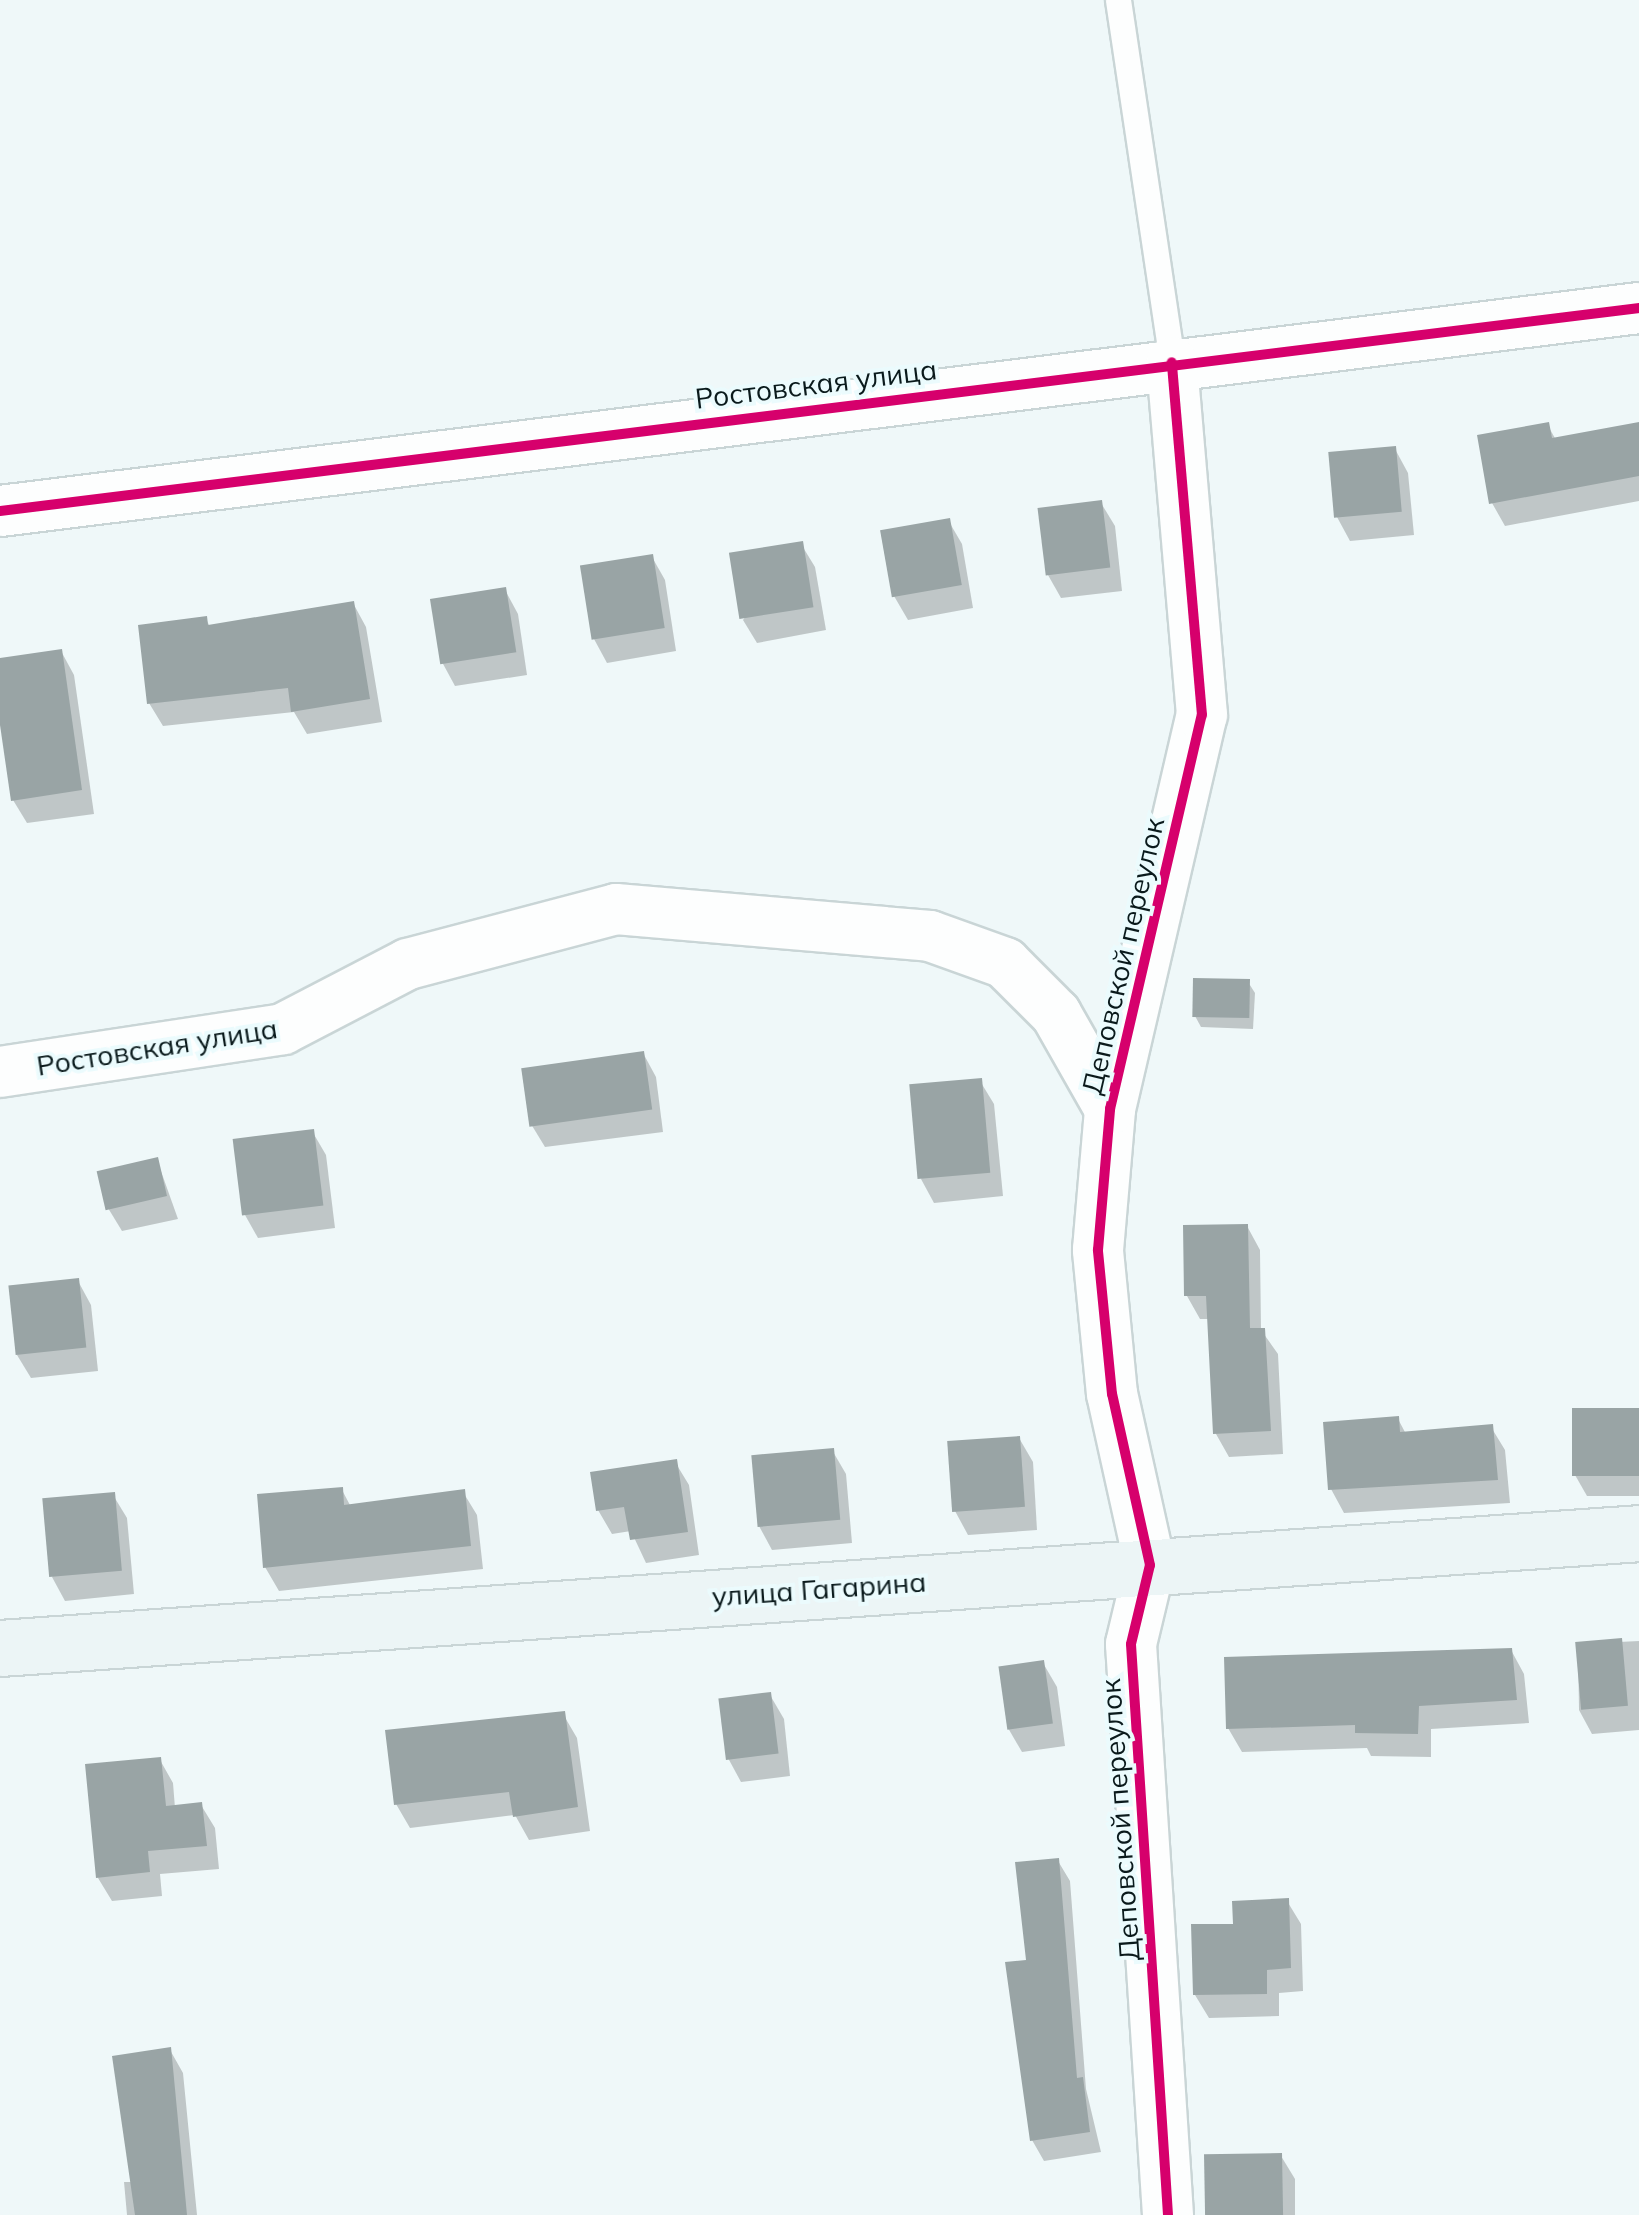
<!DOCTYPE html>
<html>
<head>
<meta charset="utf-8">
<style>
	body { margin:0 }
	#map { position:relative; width:1639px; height:2215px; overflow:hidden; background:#eff8f9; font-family:Mulish,sans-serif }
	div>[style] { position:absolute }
	.shadow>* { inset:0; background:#0003 }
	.building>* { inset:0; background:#99a4a5; transform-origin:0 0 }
	.roads { filter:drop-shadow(2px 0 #c9d5d6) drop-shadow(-2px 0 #c9d5d6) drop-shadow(0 2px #c9d5d6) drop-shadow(0 -2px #c9d5d6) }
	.lane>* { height:25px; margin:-12.5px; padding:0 12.5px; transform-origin:12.5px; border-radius:12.5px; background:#fdfefe }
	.street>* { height:50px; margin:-25px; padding:0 25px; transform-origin:25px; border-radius:25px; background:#fdfefe }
	.secondary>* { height:55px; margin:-27.5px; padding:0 27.5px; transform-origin:27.5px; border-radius:27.5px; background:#ecf5f6 }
	.cycleway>* { height:10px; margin:-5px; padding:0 5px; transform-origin:5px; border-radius:5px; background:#d6006c }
	span { translate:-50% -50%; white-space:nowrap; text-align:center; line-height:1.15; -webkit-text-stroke:8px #ebfbfd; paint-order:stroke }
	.street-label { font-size:28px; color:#0a1a1c }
</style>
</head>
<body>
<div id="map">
	<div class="shadow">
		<i style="clip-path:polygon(1547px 424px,1556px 440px,1639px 425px,1639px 501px,1505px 526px,1492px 503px)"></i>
		<i style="clip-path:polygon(1395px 449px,1408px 473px,1414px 535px,1350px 541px,1337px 517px)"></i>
		<i style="clip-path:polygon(1101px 503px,1115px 526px,1122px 591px,1061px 598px,1048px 575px)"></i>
		<i style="clip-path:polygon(948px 520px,962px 544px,973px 608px,908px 620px,894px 596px)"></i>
		<i style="clip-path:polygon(801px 544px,815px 567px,826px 630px,757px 643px,743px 620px)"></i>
		<i style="clip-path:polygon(652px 557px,665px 580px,676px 651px,607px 663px,594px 639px)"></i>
		<i style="clip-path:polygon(505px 590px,518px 614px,527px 675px,455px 686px,442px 662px)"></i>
		<i style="clip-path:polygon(353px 603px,366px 627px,382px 722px,307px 734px,294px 712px,163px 726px,149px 703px,206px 619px,210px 627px)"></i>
		<i style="clip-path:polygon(61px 651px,74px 675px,94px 814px,27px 823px,13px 800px,0 660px)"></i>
		<i style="clip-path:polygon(1248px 982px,1255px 993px,1253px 1029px,1201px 1027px,1195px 1016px)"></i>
		<i style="clip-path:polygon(643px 1053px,656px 1077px,663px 1132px,545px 1147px,531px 1124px)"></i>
		<i style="clip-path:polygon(980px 1081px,994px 1104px,1003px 1196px,934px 1203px,921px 1179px)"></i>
		<i style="clip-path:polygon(312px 1131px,326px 1155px,335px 1228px,258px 1238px,245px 1215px)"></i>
		<i style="clip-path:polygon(157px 1160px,178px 1219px,122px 1231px,108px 1208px)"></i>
		<i style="clip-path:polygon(1247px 1226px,1260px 1250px,1261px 1330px,1278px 1354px,1283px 1454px,1229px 1457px,1216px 1434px,1210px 1319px,1200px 1319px,1187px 1296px)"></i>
		<i style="clip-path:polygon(78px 1281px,91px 1305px,98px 1371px,31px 1378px,17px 1355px)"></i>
		<i style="clip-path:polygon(1639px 1410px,1639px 1496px,1587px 1496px,1575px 1475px)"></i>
		<i style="clip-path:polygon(1398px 1419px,1406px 1434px,1491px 1427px,1505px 1450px,1510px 1503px,1344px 1513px,1331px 1489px)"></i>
		<i style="clip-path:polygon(1019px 1438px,1033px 1462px,1037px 1530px,968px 1535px,955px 1511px)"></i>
		<i style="clip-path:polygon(832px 1450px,846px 1474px,852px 1543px,772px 1550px,759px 1526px)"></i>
		<i style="clip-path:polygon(675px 1462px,689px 1485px,699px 1555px,646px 1563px,631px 1531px,612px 1534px,598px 1510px)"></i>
		<i style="clip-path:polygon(342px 1490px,351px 1507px,463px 1492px,477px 1515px,483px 1569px,279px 1591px,265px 1567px)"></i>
		<i style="clip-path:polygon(113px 1495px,127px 1518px,134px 1594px,65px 1601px,52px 1577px)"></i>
		<i style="clip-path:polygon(1639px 1641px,1639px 1730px,1592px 1734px,1579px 1710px,1578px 1644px)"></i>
		<i style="clip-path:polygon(1511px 1650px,1524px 1674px,1529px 1723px,1431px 1729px,1431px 1757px,1371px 1756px,1367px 1748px,1242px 1752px,1228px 1728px)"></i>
		<i style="clip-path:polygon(1043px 1663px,1057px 1687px,1065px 1746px,1022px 1752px,1008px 1728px)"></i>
		<i style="clip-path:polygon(770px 1695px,784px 1719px,790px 1776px,741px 1782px,728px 1758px)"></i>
		<i style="clip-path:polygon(563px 1714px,577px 1738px,590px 1831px,529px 1840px,515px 1815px,410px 1828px,396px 1804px)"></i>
		<i style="clip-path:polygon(160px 1760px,173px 1783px,175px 1808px,201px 1805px,215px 1828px,219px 1869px,160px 1874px,162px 1896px,112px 1901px,98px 1878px)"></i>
		<i style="clip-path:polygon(1058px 1861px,1070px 1881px,1086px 2089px,1101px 2152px,1044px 2161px,1032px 2140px)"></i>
		<i style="clip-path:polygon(1287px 1901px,1301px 1924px,1303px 1991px,1279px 1993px,1279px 2016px,1209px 2018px,1195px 1995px)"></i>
		<i style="clip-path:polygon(170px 2050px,183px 2073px,197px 2215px,127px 2215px,124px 2182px,132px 2182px)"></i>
		<i style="clip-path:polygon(1281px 2156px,1295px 2179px,1295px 2215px,1208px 2215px)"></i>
	</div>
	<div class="building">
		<i style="clip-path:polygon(1549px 422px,1552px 438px,1639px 422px,1639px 476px,1489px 504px,1477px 435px)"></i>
		<i style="left:1396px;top:446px;width:66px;height:68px;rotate:85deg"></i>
		<i style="left:1102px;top:500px;width:68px;height:65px;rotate:83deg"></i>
		<i style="left:950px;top:518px;width:68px;height:71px;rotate:80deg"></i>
		<i style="left:803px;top:541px;width:67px;height:75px;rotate:81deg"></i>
		<i style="left:653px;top:554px;width:75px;height:74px;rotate:81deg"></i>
		<i style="left:506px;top:587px;width:66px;height:77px;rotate:81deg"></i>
		<i style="clip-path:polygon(354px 601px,370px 699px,291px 712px,288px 688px,147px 704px,138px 625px,207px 616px,208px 625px)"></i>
		<i style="clip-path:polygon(62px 649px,82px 790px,11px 801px,0 725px,0 658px)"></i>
		<i style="left:1193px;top:978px;width:57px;height:39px;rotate:1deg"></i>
		<i style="left:644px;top:1051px;width:59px;height:124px;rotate:82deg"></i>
		<i style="left:982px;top:1078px;width:95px;height:73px;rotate:85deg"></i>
		<i style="left:314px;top:1129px;width:77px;height:82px;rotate:83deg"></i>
		<i style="left:158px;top:1157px;width:40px;height:63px;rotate:77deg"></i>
		<i style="clip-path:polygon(1248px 1224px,1250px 1328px,1265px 1328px,1271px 1431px,1213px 1434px,1206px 1296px,1184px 1296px,1183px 1225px)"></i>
		<i style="left:79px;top:1278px;width:70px;height:71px;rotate:84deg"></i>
		<i style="left:1572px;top:1408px;width:67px;height:68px"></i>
		<i style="clip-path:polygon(1399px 1416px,1400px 1432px,1493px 1424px,1498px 1480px,1328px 1490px,1323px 1422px)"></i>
		<i style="left:1020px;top:1436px;width:71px;height:73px;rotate:86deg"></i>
		<i style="left:834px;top:1448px;width:72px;height:83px;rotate:85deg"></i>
		<i style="clip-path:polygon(677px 1459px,688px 1532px,630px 1540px,624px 1507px,596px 1511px,590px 1472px)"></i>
		<i style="clip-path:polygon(343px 1487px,344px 1505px,465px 1489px,471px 1546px,263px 1568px,257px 1494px)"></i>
		<i style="left:115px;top:1492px;width:79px;height:73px;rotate:85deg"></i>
		<i style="left:1622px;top:1638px;width:68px;height:47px;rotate:85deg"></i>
		<i style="clip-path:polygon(1512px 1648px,1517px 1700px,1419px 1706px,1418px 1734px,1355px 1733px,1355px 1725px,1226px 1729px,1224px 1657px)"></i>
		<i style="left:1044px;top:1660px;width:64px;height:46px;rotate:82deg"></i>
		<i style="left:771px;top:1692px;width:62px;height:53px;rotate:83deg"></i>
		<i style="clip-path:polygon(565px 1711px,578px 1807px,513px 1817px,509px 1792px,394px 1805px,385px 1730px)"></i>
		<i style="clip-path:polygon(161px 1757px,166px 1806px,202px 1802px,207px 1846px,148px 1851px,150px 1872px,96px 1878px,85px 1764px)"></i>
		<i style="clip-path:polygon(1059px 1858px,1077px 2078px,1083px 2077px,1090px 2132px,1030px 2141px,1005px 1962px,1026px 1960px,1015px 1862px)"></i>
		<i style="clip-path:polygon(1289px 1898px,1291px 1968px,1267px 1970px,1267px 1994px,1193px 1995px,1191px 1924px,1233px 1924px,1232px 1901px)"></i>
		<i style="clip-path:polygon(171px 2047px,187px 2215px,135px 2215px,112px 2056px)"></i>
		<i style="left:1282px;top:2153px;width:62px;height:78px;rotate:89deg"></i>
	</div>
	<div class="roads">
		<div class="lane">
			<i style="left:1118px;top:0;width:366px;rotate:81.5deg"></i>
		</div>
		<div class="street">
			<i style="left:0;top:511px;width:1652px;rotate:-7.06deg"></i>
			<i style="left:0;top:1072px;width:286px;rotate:-8.6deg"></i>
			<i style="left:283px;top:1029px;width:141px;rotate:-27.5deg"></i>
			<i style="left:408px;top:964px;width:215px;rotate:-14.8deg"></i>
			<i style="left:616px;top:909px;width:315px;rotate:4.9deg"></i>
			<i style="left:930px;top:936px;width:80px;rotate:19.8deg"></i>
			<i style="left:1005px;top:963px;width:72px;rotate:45deg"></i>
			<i style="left:1056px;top:1014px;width:109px;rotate:60.4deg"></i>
			<i style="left:1168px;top:2215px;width:572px;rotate:-93.71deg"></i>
			<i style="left:1131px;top:1644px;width:81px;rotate:-76.5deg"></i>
			<i style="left:1150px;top:1565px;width:175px;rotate:-102.5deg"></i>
			<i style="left:1112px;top:1394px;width:145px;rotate:-95.6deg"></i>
			<i style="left:1098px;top:1250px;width:142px;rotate:-85.1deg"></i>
			<i style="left:1110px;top:1109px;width:405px;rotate:-76.9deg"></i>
			<i style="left:1202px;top:715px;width:354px;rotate:-94.9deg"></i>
		</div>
		<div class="secondary">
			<i style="left:0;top:1648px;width:1643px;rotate:-4.01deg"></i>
		</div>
	</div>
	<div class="cycleway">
		<i style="left:0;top:511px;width:1652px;rotate:-7.06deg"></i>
		<i style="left:1168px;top:2215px;width:572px;rotate:-93.71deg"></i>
		<i style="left:1131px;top:1644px;width:81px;rotate:-76.5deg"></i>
		<i style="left:1150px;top:1565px;width:175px;rotate:-102.5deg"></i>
		<i style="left:1112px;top:1394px;width:145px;rotate:-95.6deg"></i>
		<i style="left:1098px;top:1250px;width:142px;rotate:-85.1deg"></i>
		<i style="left:1110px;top:1109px;width:405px;rotate:-76.9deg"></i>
		<i style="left:1202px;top:715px;width:354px;rotate:-94.9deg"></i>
	</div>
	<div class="street-label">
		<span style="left:816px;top:384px;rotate:-7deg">Ростовская улица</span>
		<span style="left:1123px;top:956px;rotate:-77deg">Деповской переулок</span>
		<span style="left:157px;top:1047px;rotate:-9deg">Ростовская улица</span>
		<span style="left:819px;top:1589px;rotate:-4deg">улица Гагарина</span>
		<span style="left:1120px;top:1820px;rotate:-94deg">Деповской переулок</span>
	</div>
</div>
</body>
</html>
